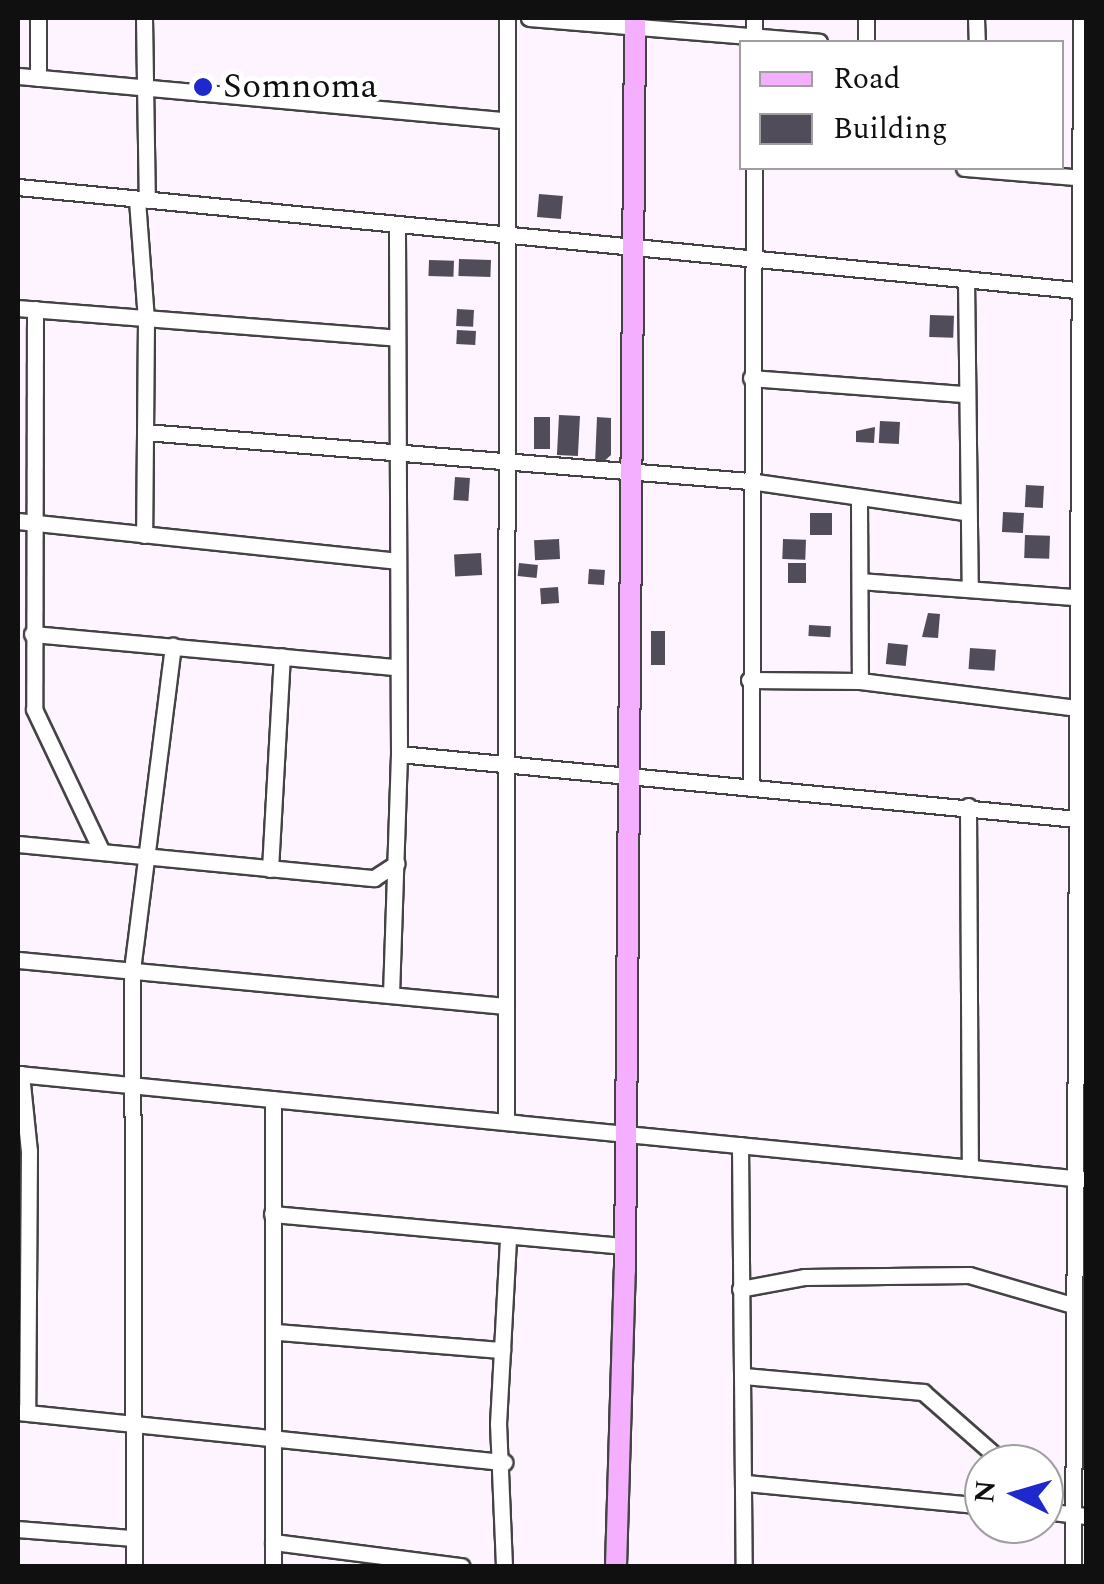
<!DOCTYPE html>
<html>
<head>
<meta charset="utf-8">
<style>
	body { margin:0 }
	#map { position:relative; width:1104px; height:1584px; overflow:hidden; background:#fdf4ff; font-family:Spectral,serif }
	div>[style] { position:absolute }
	.building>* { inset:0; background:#514c5a; transform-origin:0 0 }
	.roads { filter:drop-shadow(2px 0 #434343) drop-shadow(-2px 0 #434343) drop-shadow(0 2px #434343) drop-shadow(0 -2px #434343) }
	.street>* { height:15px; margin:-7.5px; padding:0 7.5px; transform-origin:7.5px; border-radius:7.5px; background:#fff }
	.secondary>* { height:20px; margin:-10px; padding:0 10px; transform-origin:10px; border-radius:10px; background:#f5afff }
	.dots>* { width:28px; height:28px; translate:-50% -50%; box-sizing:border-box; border:5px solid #fff; border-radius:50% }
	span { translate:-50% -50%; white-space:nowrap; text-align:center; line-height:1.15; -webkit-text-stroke:10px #fff; paint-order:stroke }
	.poi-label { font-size:35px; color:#101010 }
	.left { translate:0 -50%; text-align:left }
	.frame { position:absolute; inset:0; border:20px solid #101010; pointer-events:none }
	.legend { position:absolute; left:739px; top:40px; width:325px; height:130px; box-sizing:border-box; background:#fff; border:2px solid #9f9f9f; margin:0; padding:12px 18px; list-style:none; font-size:30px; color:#101010 }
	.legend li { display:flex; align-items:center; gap:20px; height:50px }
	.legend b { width:50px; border:2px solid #9f9f9f }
	.north { position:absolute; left:964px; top:1444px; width:100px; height:100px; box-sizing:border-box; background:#fff; border:2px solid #9f9f9f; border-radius:50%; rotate:275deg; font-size:28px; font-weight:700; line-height:40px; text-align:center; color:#101010 }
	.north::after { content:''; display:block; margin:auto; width:35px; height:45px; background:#1d29cc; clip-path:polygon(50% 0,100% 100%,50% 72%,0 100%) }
</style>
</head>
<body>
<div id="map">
	<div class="building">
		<i style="left:539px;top:194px;width:24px;height:23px;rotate:5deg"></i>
		<i style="left:459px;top:259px;width:32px;height:17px;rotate:2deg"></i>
		<i style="left:429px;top:260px;width:25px;height:16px;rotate:2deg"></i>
		<i style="left:457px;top:309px;width:17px;height:17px;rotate:3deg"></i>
		<i style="left:930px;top:315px;width:24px;height:22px;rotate:2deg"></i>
		<i style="left:457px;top:330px;width:19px;height:14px;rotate:3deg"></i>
		<i style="left:559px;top:415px;width:21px;height:40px;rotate:3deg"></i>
		<i style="left:534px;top:417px;width:16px;height:32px"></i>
		<i style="clip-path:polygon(597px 417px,611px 418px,611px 455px,601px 464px,595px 464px)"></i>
		<i style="left:880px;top:421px;width:20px;height:22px;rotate:3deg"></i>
		<i style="clip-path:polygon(875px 427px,874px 443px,856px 442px,856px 431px)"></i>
		<i style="left:455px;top:477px;width:15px;height:23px;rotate:4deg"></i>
		<i style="left:1026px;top:485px;width:18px;height:22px;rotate:3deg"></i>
		<i style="left:1003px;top:512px;width:21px;height:20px;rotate:3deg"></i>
		<i style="left:810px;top:513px;width:22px;height:22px"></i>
		<i style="left:1025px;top:535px;width:25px;height:23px;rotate:2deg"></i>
		<i style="left:559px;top:539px;width:20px;height:25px;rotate:87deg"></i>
		<i style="left:783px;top:539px;width:23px;height:20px;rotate:2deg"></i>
		<i style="left:481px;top:553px;width:22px;height:27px;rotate:87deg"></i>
		<i style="left:519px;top:563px;width:19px;height:13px;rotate:6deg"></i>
		<i style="left:788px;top:563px;width:18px;height:20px"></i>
		<i style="left:589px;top:569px;width:16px;height:15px;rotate:4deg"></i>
		<i style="left:558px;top:587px;width:16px;height:18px;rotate:86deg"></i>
		<i style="clip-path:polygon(928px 613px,940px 614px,938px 638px,922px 637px)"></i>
		<i style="left:809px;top:625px;width:22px;height:11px;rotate:3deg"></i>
		<i style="left:651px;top:631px;width:14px;height:34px"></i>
		<i style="left:888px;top:643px;width:20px;height:21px;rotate:6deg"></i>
		<i style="left:970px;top:648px;width:26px;height:21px;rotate:4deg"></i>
	</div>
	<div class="roads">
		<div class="street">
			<i style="left:38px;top:18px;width:60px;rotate:90deg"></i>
			<i style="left:144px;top:18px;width:182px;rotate:89.1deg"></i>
			<i style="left:529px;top:18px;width:291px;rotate:4.7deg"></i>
			<i style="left:976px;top:18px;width:24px;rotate:88deg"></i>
			<i style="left:754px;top:42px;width:24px;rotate:-90deg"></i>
			<i style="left:866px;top:42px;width:24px;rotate:-90deg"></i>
			<i style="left:18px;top:76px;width:489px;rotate:5.2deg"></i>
			<i style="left:964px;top:168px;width:122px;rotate:4.7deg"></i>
			<i style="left:18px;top:187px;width:1073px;rotate:5.56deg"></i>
			<i style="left:137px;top:200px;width:120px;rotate:85.7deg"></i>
			<i style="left:146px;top:320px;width:215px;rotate:90.5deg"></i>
			<i style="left:966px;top:279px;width:310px;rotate:89.3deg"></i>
			<i style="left:18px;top:308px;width:379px;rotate:4.5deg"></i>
			<i style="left:35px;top:309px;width:400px;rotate:90.1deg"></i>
			<i style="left:34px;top:709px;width:158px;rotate:64.6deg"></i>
			<i style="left:751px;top:378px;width:215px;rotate:4.3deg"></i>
			<i style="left:145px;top:432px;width:606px;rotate:4.64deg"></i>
			<i style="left:749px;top:481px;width:217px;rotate:8.2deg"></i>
			<i style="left:859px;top:503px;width:178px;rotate:89.7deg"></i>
			<i style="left:18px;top:521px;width:380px;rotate:6deg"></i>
			<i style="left:860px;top:581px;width:226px;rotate:4.3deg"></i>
			<i style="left:32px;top:634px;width:364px;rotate:5.2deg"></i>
			<i style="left:749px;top:680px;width:111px;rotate:0.5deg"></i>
			<i style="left:860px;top:681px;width:228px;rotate:7.1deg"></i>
			<i style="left:399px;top:754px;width:681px;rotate:5.48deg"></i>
			<i style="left:751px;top:783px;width:615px;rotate:-89.72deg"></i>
			<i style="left:968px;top:806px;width:362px;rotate:89.7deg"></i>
			<i style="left:18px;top:844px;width:358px;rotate:5.5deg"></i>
			<i style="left:374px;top:878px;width:27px;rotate:-33deg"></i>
			<i style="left:270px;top:869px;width:213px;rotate:-86.8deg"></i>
			<i style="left:18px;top:960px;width:490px;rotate:5.4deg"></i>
			<i style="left:391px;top:995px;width:241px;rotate:-88.1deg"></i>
			<i style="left:399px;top:754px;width:528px;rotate:-90.22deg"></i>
			<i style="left:18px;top:1074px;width:1070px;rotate:5.63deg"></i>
			<i style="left:21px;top:1074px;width:77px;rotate:84.1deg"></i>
			<i style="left:29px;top:1151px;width:261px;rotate:90.4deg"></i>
			<i style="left:273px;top:1099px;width:467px;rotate:90deg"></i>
			<i style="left:506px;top:1122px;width:1104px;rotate:-89.95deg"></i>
			<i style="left:740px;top:1145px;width:421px;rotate:89.5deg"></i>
			<i style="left:272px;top:1214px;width:355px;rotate:5.2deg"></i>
			<i style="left:740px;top:1289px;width:66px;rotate:-10.5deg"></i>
			<i style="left:805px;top:1277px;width:164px;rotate:-0.7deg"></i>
			<i style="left:969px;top:1275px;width:107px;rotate:16.2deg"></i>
			<i style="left:277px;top:1332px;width:226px;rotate:4.6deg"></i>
			<i style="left:743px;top:1376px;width:181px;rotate:5.1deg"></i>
			<i style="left:923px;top:1392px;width:109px;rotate:41.3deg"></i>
			<i style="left:18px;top:1412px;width:489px;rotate:5.9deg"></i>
			<i style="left:746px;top:1483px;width:239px;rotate:5.5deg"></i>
			<i style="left:1044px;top:1511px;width:42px;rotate:6.8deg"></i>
			<i style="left:18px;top:1529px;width:115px;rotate:4.5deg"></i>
			<i style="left:273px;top:1542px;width:190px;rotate:7.3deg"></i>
			<i style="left:134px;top:1566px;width:596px;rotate:-90.19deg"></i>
			<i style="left:132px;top:970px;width:327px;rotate:-82.8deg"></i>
			<i style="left:504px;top:1566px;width:142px;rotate:-92.4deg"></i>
			<i style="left:498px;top:1424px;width:185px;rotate:-86.9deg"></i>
			<i style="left:1073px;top:1566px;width:1548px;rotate:-89.7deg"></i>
		</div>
		<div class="secondary">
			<i style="left:616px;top:1566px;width:295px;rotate:-88.3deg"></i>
			<i style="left:625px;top:1271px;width:1253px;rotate:-89.54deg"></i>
		</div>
	</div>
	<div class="dots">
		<i style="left:203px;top:87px;background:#1d29cc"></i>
	</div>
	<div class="poi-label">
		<span class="left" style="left:223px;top:87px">Somnoma</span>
	</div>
	<div class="frame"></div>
	<ul class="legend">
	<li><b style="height:12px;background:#f5afff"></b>Road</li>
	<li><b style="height:28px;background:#514c5a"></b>Building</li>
	</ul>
	<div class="north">N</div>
</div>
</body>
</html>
